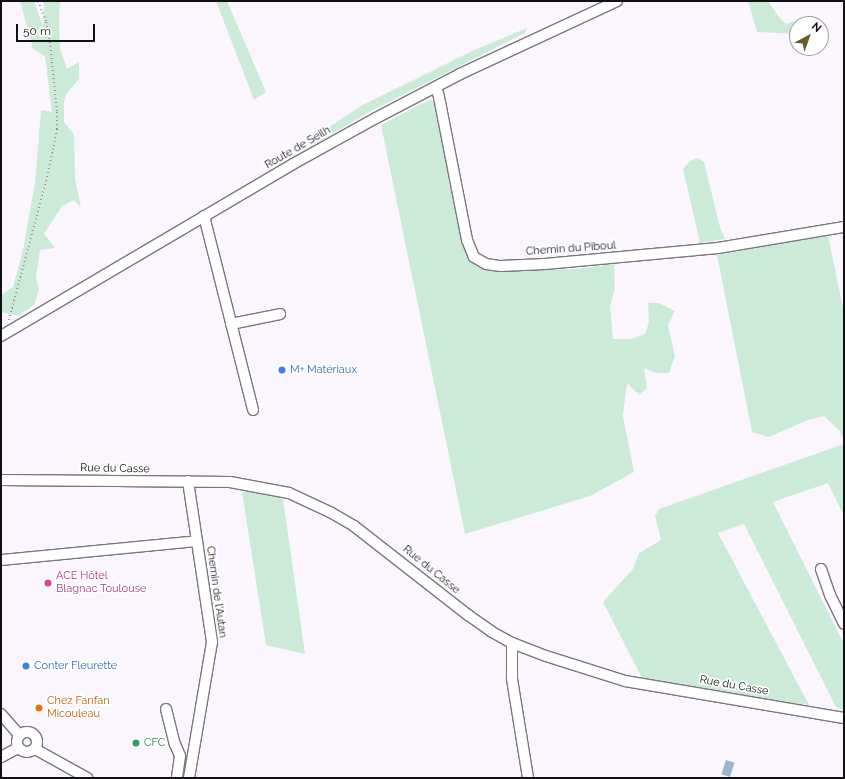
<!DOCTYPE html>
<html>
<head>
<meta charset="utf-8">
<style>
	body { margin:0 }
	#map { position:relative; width:845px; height:779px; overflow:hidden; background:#fbf6fe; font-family:Raleway,sans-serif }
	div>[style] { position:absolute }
	.green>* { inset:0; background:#cbebd8 }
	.water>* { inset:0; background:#9bb7ce; transform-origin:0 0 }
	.path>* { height:2px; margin-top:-1px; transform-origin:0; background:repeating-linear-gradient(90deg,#949097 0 1px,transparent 0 4px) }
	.roads { filter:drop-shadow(1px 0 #7c747f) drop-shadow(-1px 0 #7c747f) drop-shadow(0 1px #7c747f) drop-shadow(0 -1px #7c747f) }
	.minor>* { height:10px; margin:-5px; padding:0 5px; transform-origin:5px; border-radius:5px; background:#fff }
	.minor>.ring { margin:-5px; padding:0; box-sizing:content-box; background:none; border:10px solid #fff; border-radius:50% }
	.dots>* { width:11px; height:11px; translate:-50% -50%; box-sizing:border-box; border:2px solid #fff; border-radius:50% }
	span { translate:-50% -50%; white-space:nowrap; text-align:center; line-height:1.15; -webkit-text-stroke:3.5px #fff; paint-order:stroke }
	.street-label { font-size:11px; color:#131015 }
	.shop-label { font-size:11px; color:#366cbe }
	.left { translate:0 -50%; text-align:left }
	.hotel-label { font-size:11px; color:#b23c85 }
	.food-label { font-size:11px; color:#c56008 }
	.leisure-label { font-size:11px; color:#27864d }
	.frame { position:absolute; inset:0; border:2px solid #131015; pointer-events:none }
	.north { position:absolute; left:789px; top:16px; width:40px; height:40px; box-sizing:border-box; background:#fff; border:1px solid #a19fa1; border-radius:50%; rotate:41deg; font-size:11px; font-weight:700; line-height:16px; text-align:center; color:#131015 }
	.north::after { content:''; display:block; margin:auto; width:14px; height:18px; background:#665d2a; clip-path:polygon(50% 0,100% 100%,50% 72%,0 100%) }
	.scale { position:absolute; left:16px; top:24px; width:79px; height:18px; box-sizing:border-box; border:2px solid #131015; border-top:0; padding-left:5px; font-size:12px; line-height:14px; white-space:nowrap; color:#131015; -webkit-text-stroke:3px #fff; paint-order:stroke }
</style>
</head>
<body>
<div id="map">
	<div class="green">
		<i style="clip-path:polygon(20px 1px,34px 1px,43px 26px,44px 1px,60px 1px,59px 22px,60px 48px,67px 69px,79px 62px,79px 79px,67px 93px,64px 101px,64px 122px,74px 134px,75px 179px,81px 207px,74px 200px,62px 206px,44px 234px,55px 248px,40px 250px,36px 277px,39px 290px,34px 305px,18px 316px,1px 312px,1px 295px,13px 287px,23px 250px,35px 182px,41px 110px,52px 112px,45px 56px,33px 49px)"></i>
		<i style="clip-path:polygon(216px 1px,227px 1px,266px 92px,254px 100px)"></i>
		<i style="clip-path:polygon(748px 1px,770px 1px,770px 4px,779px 17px,786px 24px,807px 17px,809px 24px,797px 24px,797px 34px,757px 32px)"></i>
		<i style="clip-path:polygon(527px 28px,525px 33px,371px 111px,315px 144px,305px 143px,361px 106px,472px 51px)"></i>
		<i style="clip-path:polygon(431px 99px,436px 106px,465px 251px,475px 264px,489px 271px,577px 269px,614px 264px,615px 288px,610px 306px,613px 339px,631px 339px,645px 334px,649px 322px,648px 303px,659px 303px,675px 311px,668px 325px,675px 356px,669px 373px,656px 373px,644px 368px,647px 388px,639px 395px,627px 383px,623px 416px,634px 472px,590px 496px,465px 534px,381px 125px)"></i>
		<i style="clip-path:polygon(698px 158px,704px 162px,720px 227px,725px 239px,700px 243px,683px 169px,690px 161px)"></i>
		<i style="clip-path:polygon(828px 235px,844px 313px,844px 443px,840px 431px,824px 416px,808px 420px,769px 437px,752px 432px,717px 255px)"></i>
		<i style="clip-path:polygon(844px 444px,844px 516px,828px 483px,773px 502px,844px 644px,844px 709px,836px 707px,744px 524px,718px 533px,809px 705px,735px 696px,642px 678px,603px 602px,633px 569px,639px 553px,661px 540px,655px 516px,659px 509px)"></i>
		<i style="clip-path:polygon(257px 491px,283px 499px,305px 654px,266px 645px,242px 492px)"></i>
	</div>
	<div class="water">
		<i style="left:726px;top:760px;width:9px;height:15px;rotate:18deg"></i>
	</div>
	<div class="path">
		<i style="left:9px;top:320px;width:152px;rotate:-75.1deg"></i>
		<i style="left:48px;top:173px;width:45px;rotate:-78.4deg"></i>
		<i style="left:57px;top:129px;width:18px;rotate:-90deg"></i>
		<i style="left:57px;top:111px;width:68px;rotate:-95.9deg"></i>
		<i style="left:50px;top:43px;width:22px;rotate:-100deg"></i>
		<i style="left:46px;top:21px;width:22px;rotate:-112deg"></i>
	</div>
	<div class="roads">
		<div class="minor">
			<i style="left:436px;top:87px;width:10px;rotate:73deg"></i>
			<i style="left:439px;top:97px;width:146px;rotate:78.9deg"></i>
			<i style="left:467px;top:240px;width:18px;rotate:68deg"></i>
			<i style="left:474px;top:257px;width:14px;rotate:30deg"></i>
			<i style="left:486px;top:264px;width:15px;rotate:8deg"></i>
			<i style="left:501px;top:266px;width:44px;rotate:-2.6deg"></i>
			<i style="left:545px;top:264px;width:174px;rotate:-5.3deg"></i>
			<i style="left:718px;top:248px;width:128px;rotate:-9.5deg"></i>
			<i style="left:204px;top:216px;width:200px;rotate:75.8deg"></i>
			<i style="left:231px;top:324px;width:50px;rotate:-11.5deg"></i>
			<i style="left:1px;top:336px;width:339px;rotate:-30.5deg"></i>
			<i style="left:293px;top:164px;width:95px;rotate:-29deg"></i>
			<i style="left:376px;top:118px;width:95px;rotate:-27.6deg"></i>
			<i style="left:460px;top:74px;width:173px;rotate:-24.9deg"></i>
			<i style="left:1px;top:480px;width:229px;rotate:0.5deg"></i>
			<i style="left:230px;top:482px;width:60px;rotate:10.6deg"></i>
			<i style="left:289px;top:493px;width:45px;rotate:24.9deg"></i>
			<i style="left:330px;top:512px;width:28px;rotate:30deg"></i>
			<i style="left:354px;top:526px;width:145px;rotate:38deg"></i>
			<i style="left:468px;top:615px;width:29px;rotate:35deg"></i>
			<i style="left:492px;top:632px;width:23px;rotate:29deg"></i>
			<i style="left:512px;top:643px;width:36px;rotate:21deg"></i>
			<i style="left:546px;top:656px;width:83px;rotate:17.6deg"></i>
			<i style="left:625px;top:681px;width:222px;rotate:9.6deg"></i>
			<i style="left:188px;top:481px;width:163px;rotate:81.5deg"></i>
			<i style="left:212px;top:642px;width:138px;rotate:99.6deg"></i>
			<i style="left:1px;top:560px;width:197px;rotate:-5.5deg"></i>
			<i style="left:821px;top:569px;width:28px;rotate:71deg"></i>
			<i style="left:830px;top:595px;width:32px;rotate:64deg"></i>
			<i style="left:512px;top:643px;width:36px;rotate:90deg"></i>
			<i style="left:512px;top:679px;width:100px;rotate:80.8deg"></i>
			<i style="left:166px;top:709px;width:36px;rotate:76deg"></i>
			<i style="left:175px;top:744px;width:13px;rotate:67deg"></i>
			<i style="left:180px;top:756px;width:22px;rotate:98deg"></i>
			<i style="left:1px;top:714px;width:28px;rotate:49deg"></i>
			<i class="ring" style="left:17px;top:732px;width:10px;height:10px"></i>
			<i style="left:35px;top:749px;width:60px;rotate:29.1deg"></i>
			<i style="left:1px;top:757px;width:19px;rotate:-28deg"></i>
		</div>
	</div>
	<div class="dots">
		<i style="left:282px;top:370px;background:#3f7fe0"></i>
		<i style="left:48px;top:583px;background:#d1479c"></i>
		<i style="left:26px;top:666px;background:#3f7fe0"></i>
		<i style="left:39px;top:708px;background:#e8710a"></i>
		<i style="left:136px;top:743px;background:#2e9e5b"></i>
	</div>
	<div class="street-label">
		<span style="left:298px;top:148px;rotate:-30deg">Route de Seilh</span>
		<span style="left:571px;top:249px;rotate:-4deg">Chemin du Piboul</span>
		<span style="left:115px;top:469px;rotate:1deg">Rue du Casse</span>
		<span style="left:431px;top:570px;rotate:39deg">Rue du Casse</span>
		<span style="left:216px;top:592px;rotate:82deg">Chemin de l'Autan</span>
		<span style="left:734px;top:686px;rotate:10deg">Rue du Casse</span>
	</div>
	<div class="shop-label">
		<span class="left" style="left:290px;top:370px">M+ Matériaux</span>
		<span class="left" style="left:34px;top:666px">Conter Fleurette</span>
	</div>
	<div class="hotel-label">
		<span class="left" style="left:56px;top:583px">ACE Hôtel<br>Blagnac Toulouse</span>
	</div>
	<div class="food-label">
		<span class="left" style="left:47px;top:708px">Chez Fanfan<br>Micouleau</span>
	</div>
	<div class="leisure-label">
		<span class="left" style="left:144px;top:743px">CFC</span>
	</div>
	<div class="frame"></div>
	<div class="north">N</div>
	<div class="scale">50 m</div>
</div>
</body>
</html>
